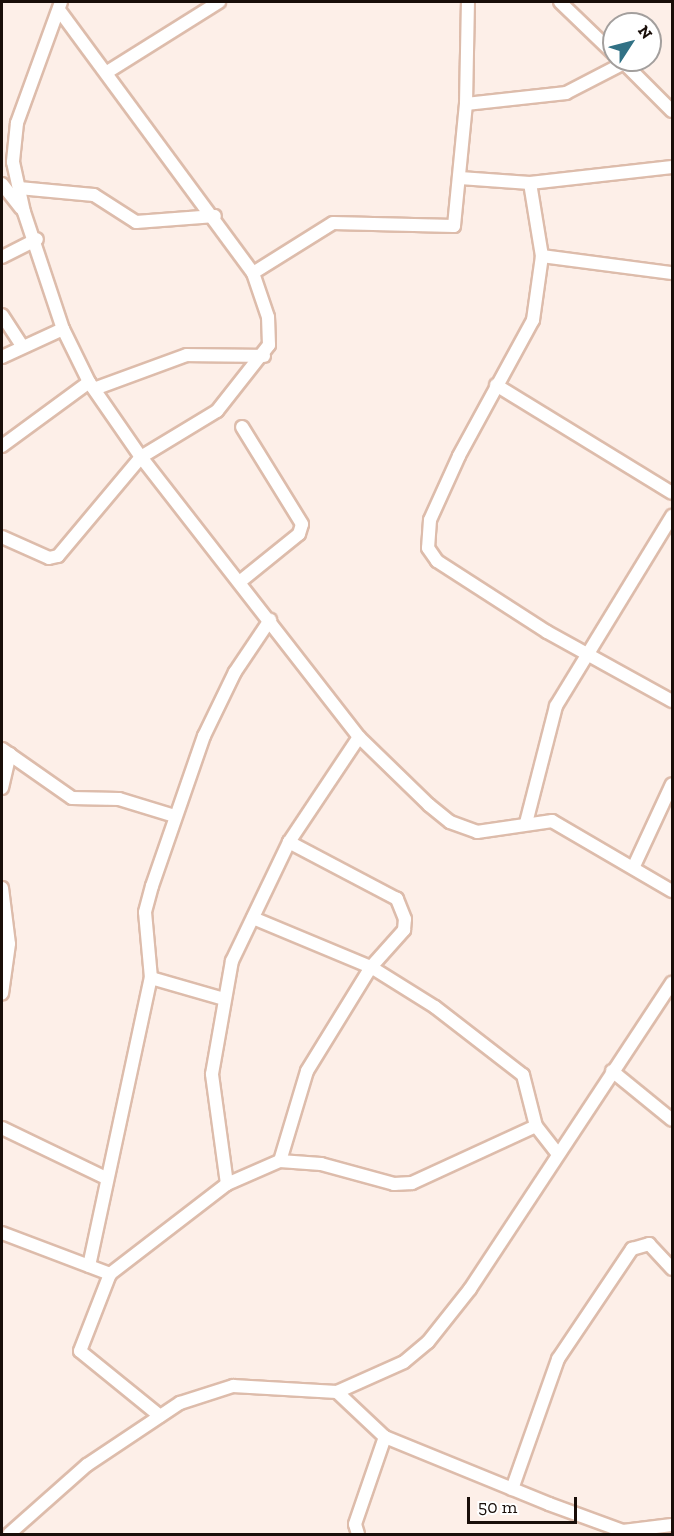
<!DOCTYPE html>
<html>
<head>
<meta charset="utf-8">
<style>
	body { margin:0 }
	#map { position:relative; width:674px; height:1536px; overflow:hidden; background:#fdefe8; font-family:"Zilla Slab",serif }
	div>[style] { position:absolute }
	.roads { filter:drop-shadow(2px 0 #ddbcab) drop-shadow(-2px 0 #ddbcab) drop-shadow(0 2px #ddbcab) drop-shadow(0 -2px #ddbcab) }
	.street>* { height:12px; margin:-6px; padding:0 6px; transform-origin:6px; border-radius:6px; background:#fff }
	span { translate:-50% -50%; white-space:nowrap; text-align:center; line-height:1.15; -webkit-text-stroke:4.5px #fff; paint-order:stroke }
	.frame { position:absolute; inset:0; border:3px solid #190e09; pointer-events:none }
	.north { position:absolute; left:602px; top:12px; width:60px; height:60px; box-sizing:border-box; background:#fff; border:2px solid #a39f9d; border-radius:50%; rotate:54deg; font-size:16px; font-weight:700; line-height:24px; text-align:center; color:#190e09 }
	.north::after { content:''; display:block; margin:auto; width:21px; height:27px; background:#317185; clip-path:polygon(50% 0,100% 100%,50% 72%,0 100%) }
	.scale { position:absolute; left:467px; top:1497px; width:110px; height:27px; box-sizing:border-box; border:3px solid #190e09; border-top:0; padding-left:8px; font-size:18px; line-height:21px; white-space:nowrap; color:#190e09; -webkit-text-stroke:4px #fff; paint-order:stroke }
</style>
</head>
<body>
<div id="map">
	<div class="roads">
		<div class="street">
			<i style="left:61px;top:2px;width:129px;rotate:110deg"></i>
			<i style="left:17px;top:123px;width:39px;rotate:96deg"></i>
			<i style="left:13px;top:162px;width:51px;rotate:77.6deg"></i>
			<i style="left:24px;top:212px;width:123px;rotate:71.6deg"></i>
			<i style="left:63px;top:329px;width:59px;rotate:63.9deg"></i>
			<i style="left:89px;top:382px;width:91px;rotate:55.3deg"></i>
			<i style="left:141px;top:457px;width:355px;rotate:52.1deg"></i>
			<i style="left:359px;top:737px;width:98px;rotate:44.2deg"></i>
			<i style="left:429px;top:805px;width:27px;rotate:39deg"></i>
			<i style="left:450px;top:822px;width:29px;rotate:20deg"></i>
			<i style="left:477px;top:832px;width:76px;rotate:-8.3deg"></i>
			<i style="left:552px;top:821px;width:139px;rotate:30.3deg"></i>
			<i style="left:560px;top:2px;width:75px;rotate:43.9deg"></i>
			<i style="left:621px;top:60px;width:72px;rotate:45deg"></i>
			<i style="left:109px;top:71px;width:130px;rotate:-32.1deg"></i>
			<i style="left:466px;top:104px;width:101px;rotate:-6.3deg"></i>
			<i style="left:566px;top:93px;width:65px;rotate:-27.3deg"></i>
			<i style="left:460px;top:178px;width:70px;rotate:4.1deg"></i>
			<i style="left:530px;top:183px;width:143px;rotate:-6.4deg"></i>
			<i style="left:530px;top:183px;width:74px;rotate:80.7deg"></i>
			<i style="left:542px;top:256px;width:65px;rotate:98deg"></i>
			<i style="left:533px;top:320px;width:155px;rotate:118.6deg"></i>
			<i style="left:459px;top:456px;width:70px;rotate:114.4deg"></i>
			<i style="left:430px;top:520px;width:28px;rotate:94deg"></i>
			<i style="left:428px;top:548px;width:16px;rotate:55deg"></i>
			<i style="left:437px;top:561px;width:131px;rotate:32.8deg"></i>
			<i style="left:547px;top:632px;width:143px;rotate:28.9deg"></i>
			<i style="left:2px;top:184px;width:31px;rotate:52deg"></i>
			<i style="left:19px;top:188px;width:75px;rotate:5.3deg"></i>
			<i style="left:94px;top:195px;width:50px;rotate:32.7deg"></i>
			<i style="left:136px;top:222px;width:79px;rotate:-4.3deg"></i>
			<i style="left:542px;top:256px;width:131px;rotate:7.5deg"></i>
			<i style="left:2px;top:257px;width:39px;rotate:-27deg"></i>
			<i style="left:253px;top:273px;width:94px;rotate:-32deg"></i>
			<i style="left:333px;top:223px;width:121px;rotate:1.4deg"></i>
			<i style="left:454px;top:226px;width:123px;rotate:-84.4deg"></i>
			<i style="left:466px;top:104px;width:102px;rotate:-88.9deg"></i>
			<i style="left:2px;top:315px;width:37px;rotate:57deg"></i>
			<i style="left:2px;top:357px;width:67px;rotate:-24.7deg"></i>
			<i style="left:496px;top:385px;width:206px;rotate:31.5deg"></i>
			<i style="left:94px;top:389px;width:99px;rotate:-20.1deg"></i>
			<i style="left:187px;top:355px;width:77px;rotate:0.7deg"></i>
			<i style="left:2px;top:446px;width:108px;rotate:-36.3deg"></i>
			<i style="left:2px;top:537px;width:51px;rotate:24.1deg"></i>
			<i style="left:49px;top:558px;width:9px;rotate:-13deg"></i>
			<i style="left:58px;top:556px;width:129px;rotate:-50deg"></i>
			<i style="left:141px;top:457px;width:89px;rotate:-31.2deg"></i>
			<i style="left:217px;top:411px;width:84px;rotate:-51.8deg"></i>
			<i style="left:269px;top:345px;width:28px;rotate:-92deg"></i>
			<i style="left:268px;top:317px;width:46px;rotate:-108.8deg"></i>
			<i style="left:253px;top:273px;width:325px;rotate:-126.4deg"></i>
			<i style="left:242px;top:580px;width:73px;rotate:-38.9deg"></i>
			<i style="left:299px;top:534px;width:10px;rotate:-73deg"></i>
			<i style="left:302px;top:524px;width:114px;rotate:-121.7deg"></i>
			<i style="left:2px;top:749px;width:85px;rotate:35deg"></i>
			<i style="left:72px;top:798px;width:47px;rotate:1.2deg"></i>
			<i style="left:119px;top:799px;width:59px;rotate:16.9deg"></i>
			<i style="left:2px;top:788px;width:35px;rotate:-77deg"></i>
			<i style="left:526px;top:823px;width:121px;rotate:-75.6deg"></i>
			<i style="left:556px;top:706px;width:223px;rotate:-58.6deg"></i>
			<i style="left:634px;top:866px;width:90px;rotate:-65.1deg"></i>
			<i style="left:2px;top:888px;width:56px;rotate:82.9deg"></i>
			<i style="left:9px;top:944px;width:50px;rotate:98deg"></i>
			<i style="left:253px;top:918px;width:128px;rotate:22.6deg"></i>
			<i style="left:371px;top:967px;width:75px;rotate:32deg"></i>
			<i style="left:435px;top:1007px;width:111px;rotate:37.7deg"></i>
			<i style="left:523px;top:1075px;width:53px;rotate:75.7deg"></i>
			<i style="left:536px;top:1126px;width:33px;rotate:52deg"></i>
			<i style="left:151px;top:978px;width:76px;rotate:16deg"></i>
			<i style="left:612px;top:1071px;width:77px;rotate:39.2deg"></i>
			<i style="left:2px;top:1128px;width:115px;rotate:25.7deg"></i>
			<i style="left:280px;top:1161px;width:94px;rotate:-73.3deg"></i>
			<i style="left:307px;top:1071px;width:122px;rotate:-58.4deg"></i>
			<i style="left:371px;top:967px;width:50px;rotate:-48.3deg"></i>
			<i style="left:404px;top:930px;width:11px;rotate:-85deg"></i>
			<i style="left:405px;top:919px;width:22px;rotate:-112deg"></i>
			<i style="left:397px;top:899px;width:122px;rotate:-152.2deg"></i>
			<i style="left:227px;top:1184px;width:111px;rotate:-97.8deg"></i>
			<i style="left:212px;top:1074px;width:115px;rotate:-80deg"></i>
			<i style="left:232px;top:961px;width:132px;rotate:-64.4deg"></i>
			<i style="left:289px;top:842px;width:126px;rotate:-56.3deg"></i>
			<i style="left:2px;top:1233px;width:116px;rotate:20.8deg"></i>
			<i style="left:89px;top:1266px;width:295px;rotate:-77.9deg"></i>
			<i style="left:151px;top:978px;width:66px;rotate:-95.2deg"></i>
			<i style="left:145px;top:912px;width:27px;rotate:-75deg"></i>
			<i style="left:152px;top:886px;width:159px;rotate:-70.9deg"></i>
			<i style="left:204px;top:736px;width:71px;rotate:-64.2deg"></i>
			<i style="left:235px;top:672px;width:63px;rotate:-56.1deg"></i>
			<i style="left:337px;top:1392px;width:66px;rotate:43.2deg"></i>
			<i style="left:385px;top:1437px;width:177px;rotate:22.2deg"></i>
			<i style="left:549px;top:1504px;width:79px;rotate:20deg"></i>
			<i style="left:623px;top:1531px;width:49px;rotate:-7deg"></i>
			<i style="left:160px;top:1416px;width:103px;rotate:-140.9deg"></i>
			<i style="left:80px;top:1351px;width:83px;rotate:-68.7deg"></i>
			<i style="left:110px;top:1274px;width:148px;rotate:-37.6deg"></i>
			<i style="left:227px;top:1184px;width:58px;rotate:-23.5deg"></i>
			<i style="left:280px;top:1161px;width:41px;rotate:4.2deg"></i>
			<i style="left:321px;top:1164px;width:76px;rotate:15.3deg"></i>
			<i style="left:394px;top:1184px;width:18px;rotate:-3deg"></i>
			<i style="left:412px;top:1183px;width:136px;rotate:-24.7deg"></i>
			<i style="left:512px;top:1489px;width:138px;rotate:-70.5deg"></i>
			<i style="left:558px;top:1359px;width:133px;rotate:-56.1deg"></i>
			<i style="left:632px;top:1249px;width:18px;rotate:-16deg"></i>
			<i style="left:649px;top:1244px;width:34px;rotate:47deg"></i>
			<i style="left:9px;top:1534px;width:104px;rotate:-41.5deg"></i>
			<i style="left:87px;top:1465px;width:112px;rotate:-33.7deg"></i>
			<i style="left:180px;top:1403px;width:56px;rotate:-17.8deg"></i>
			<i style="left:233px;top:1386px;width:104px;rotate:3.3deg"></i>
			<i style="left:337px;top:1392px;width:73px;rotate:-24.1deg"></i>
			<i style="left:404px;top:1362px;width:31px;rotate:-40deg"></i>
			<i style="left:428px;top:1342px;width:68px;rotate:-51.6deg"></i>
			<i style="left:470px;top:1289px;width:367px;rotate:-56.6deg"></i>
			<i style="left:358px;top:1534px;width:10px;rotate:-107deg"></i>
			<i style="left:355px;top:1524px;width:92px;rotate:-71deg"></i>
		</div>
	</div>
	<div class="frame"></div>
	<div class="north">N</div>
	<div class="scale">50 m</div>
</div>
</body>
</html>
